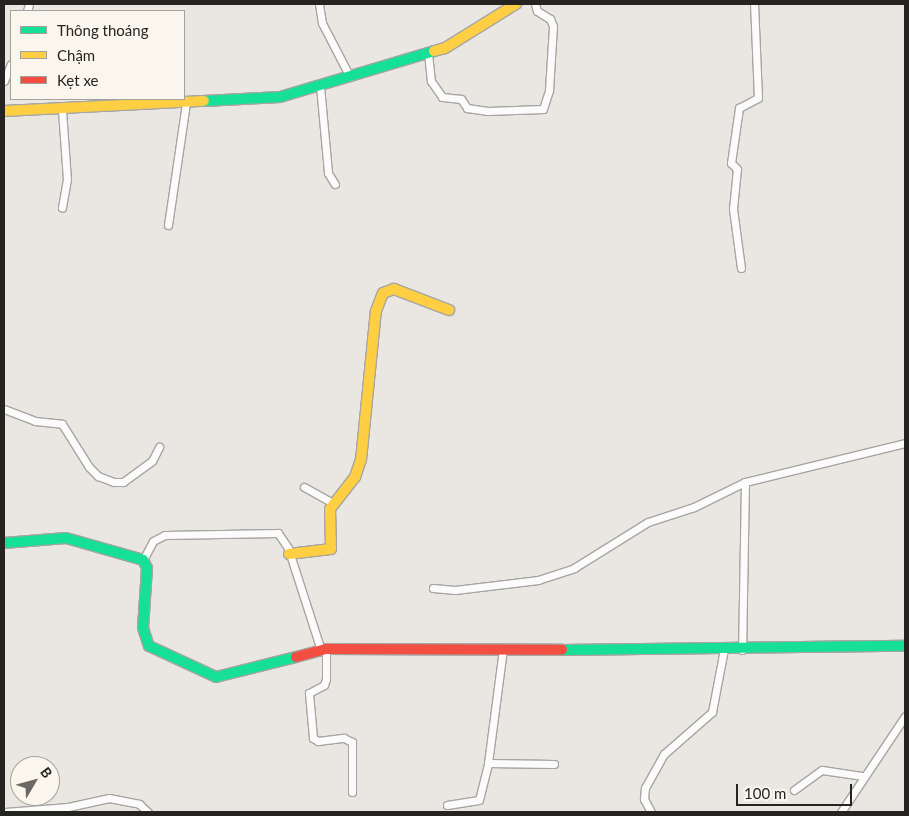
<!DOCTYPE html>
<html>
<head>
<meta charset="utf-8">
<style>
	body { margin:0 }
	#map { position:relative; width:909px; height:816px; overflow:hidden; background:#eae7e3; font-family:Lato,sans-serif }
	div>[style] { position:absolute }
	.roads { filter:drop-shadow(1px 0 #a7a5a2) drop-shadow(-1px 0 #a7a5a2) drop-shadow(0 1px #a7a5a2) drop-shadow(0 -1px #a7a5a2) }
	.street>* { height:7px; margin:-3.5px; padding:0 3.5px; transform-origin:3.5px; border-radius:3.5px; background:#fcfbfb }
	.fast>* { height:10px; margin:-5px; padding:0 5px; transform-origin:5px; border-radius:5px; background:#16e098 }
	.slow>* { height:10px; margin:-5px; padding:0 5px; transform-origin:5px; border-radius:5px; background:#ffcf43 }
	.jam>* { height:10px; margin:-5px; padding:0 5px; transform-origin:5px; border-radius:5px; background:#f24e42 }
	span { translate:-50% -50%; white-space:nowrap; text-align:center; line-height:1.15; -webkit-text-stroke:5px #faf6ed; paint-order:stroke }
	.frame { position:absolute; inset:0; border:5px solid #262421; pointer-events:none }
	.legend { position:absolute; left:10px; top:10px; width:175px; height:90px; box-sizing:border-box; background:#faf6ed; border:1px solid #a5a29b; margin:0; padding:6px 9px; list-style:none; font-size:15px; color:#262421 }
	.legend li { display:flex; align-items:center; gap:10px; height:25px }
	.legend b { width:25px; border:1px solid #a5a29b }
	.north { position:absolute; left:10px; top:756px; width:50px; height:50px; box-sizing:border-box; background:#faf6ed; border:1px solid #a5a29b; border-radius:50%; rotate:53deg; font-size:14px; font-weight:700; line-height:20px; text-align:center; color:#262421 }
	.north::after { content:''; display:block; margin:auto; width:18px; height:22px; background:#6b6865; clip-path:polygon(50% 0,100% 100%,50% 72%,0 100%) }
	.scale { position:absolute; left:736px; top:784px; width:116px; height:22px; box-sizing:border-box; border:2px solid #262421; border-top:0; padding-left:6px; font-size:15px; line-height:18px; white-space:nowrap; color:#262421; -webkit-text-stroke:4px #faf6ed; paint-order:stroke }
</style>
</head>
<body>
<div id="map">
	<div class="roads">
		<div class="street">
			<i style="left:319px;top:4px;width:19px;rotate:81deg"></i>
			<i style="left:322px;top:23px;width:61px;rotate:62.6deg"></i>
			<i style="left:27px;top:11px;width:7px;rotate:-74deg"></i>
			<i style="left:428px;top:53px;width:28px;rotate:84deg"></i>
			<i style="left:431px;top:81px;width:19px;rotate:55deg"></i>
			<i style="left:442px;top:97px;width:19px;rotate:6deg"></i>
			<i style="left:461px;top:99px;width:11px;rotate:56deg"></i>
			<i style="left:467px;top:108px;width:21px;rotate:8deg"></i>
			<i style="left:488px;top:111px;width:55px;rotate:-2.1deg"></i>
			<i style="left:543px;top:109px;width:20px;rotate:-72deg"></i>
			<i style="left:549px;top:90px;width:64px;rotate:-86.4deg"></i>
			<i style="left:553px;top:26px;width:8px;rotate:-113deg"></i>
			<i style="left:550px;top:19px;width:15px;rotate:-148deg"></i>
			<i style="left:537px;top:11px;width:7px;rotate:-106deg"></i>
			<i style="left:4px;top:81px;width:18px;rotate:-68deg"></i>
			<i style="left:320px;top:86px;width:87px;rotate:84.7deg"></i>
			<i style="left:328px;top:173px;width:13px;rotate:58deg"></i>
			<i style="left:62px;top:110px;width:69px;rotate:85.9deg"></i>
			<i style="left:67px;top:179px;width:29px;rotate:100deg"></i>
			<i style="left:168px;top:225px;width:123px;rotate:-81.6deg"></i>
			<i style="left:741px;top:268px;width:60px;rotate:-97.7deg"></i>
			<i style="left:733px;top:209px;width:40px;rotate:-84.3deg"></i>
			<i style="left:737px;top:169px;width:8px;rotate:-135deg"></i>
			<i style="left:731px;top:163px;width:56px;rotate:-81.7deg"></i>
			<i style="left:739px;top:108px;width:21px;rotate:-28deg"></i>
			<i style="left:758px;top:98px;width:94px;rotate:-92.4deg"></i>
			<i style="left:4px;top:409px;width:33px;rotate:21deg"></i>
			<i style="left:35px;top:421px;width:27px;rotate:6deg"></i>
			<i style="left:62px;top:424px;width:51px;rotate:57.9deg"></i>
			<i style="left:89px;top:467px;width:13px;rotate:45deg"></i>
			<i style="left:98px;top:476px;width:17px;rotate:21deg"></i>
			<i style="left:114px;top:482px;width:9px"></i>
			<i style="left:123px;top:482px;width:36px;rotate:-36deg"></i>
			<i style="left:152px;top:461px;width:16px;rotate:-63deg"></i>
			<i style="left:745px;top:482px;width:165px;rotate:-13.7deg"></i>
			<i style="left:304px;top:487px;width:33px;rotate:29deg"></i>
			<i style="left:143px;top:560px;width:21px;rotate:-62deg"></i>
			<i style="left:153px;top:541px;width:13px;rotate:-27deg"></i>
			<i style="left:165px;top:535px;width:113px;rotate:-1deg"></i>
			<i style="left:278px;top:533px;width:18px;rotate:56deg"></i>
			<i style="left:288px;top:548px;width:107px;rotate:72.1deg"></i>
			<i style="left:433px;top:588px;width:22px;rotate:5deg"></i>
			<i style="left:455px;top:590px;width:84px;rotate:-6.9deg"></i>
			<i style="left:538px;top:580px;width:38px;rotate:-18deg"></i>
			<i style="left:574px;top:568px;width:87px;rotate:-31.9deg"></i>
			<i style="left:648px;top:522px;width:48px;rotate:-18.1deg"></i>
			<i style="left:694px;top:507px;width:57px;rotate:-26.1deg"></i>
			<i style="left:745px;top:482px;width:168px;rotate:91deg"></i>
			<i style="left:326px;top:649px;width:30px;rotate:90deg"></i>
			<i style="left:326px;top:679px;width:6px;rotate:108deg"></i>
			<i style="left:324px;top:685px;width:17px;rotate:152deg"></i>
			<i style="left:309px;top:693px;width:45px;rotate:84.9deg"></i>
			<i style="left:313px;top:738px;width:6px;rotate:31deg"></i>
			<i style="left:318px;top:741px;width:26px;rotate:-7deg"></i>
			<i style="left:344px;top:738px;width:9px;rotate:27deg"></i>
			<i style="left:352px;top:742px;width:50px;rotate:90deg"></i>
			<i style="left:503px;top:649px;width:115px;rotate:97.5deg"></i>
			<i style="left:488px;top:763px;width:66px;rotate:0.9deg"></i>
			<i style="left:794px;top:790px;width:34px;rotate:-36deg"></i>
			<i style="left:822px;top:770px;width:40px;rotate:8.5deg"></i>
			<i style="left:447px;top:805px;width:32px;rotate:-9deg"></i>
			<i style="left:479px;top:800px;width:38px;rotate:-76deg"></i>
			<i style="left:5px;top:812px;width:63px;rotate:-4.5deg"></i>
			<i style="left:68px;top:807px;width:42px;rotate:-12.4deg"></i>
			<i style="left:109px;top:798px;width:31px;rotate:11deg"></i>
			<i style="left:139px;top:804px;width:12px;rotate:42deg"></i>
			<i style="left:651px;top:812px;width:15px;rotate:-118deg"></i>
			<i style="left:644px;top:799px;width:11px;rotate:-85deg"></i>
			<i style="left:645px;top:788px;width:39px;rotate:-61deg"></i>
			<i style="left:664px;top:754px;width:64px;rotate:-41.2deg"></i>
			<i style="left:712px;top:712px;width:64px;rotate:-79.2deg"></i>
			<i style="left:841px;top:812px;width:115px;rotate:-56.3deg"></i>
		</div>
		<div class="fast">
			<i style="left:204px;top:101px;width:76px;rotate:-3deg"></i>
			<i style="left:280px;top:97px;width:161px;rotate:-16.6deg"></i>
			<i style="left:4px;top:543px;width:62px;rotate:-4.6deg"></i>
			<i style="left:66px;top:538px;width:80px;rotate:15.9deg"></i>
			<i style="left:143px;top:560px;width:9px;rotate:63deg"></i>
			<i style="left:147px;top:568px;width:60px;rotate:93.8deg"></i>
			<i style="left:143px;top:628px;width:19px;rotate:72deg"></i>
			<i style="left:149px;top:646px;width:74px;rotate:24.8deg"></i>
			<i style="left:216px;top:677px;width:82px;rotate:-14deg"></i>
			<i style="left:562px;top:650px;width:343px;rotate:-0.7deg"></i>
		</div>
		<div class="slow">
			<i style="left:434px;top:51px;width:11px;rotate:-15deg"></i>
			<i style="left:445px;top:48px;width:84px;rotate:-31.8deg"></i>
			<i style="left:4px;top:111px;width:200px;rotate:-2.9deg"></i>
			<i style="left:289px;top:554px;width:42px;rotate:-6.8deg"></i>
			<i style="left:331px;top:549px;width:40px;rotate:-91.4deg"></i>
			<i style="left:330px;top:509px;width:41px;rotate:-52deg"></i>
			<i style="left:355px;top:477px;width:18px;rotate:-71deg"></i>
			<i style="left:361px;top:460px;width:150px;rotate:-84.3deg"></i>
			<i style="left:376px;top:311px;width:19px;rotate:-69deg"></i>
			<i style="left:383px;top:293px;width:12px;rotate:-20deg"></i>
			<i style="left:394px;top:289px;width:59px;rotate:20.9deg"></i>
		</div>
		<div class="jam">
			<i style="left:296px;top:657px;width:31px;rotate:-15deg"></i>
			<i style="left:326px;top:649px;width:236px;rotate:0.2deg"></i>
		</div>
	</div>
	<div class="frame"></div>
	<ul class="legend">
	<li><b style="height:6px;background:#16e098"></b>Thông thoáng</li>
	<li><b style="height:6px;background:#ffcf43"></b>Chậm</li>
	<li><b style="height:6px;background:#f24e42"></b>Kẹt xe</li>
	</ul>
	<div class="north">B</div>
	<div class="scale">100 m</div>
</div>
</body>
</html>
